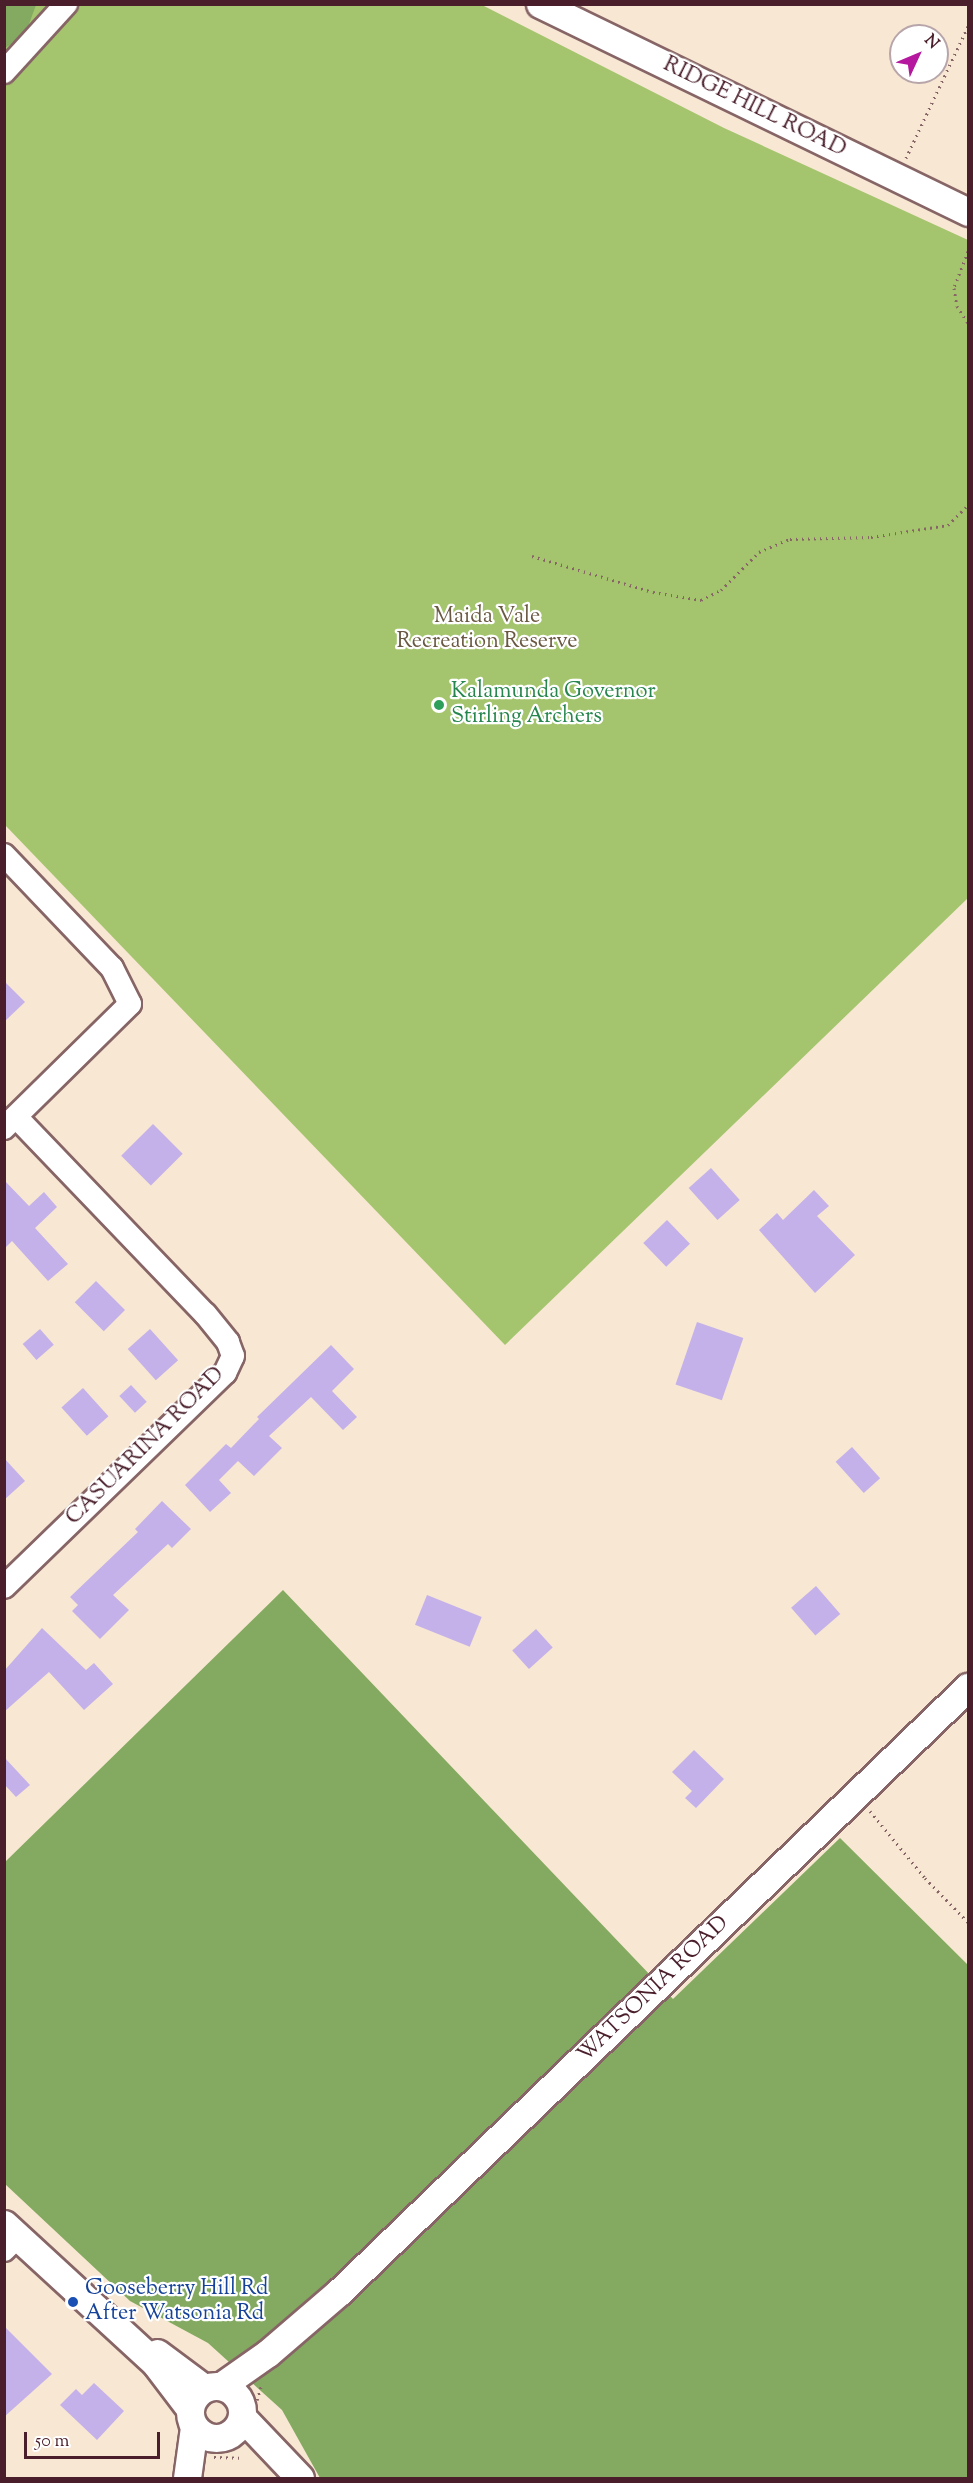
<!DOCTYPE html>
<html>
<head>
<meta charset="utf-8">
<style>
	body { margin:0 }
	#map { position:relative; width:973px; height:2483px; overflow:hidden; background:#f7e7d3; font-family:"Sorts Mill Goudy",serif }
	div>[style] { position:absolute }
	.green>* { inset:0; background:#a4c56d }
	.forest>* { inset:0; background:#83aa60 }
	.building>* { inset:0; background:#c4b1e9; transform-origin:0 0 }
	.path>* { height:3px; margin-top:-1.5px; transform-origin:0; background:repeating-linear-gradient(90deg,#876566 0 1.5px,transparent 0 6px) }
	.roads { filter:drop-shadow(2px 0 #876566) drop-shadow(-2px 0 #876566) drop-shadow(0 2px #876566) drop-shadow(0 -2px #876566) }
	.minor>* { height:22px; margin:-11px; padding:0 11px; transform-origin:11px; border-radius:11px; background:#fff }
	.tertiary>* { height:27px; margin:-13.5px; padding:0 13.5px; transform-origin:13.5px; border-radius:13.5px; background:#fff }
	.tertiary>.ring { margin:-13.5px; padding:0; box-sizing:content-box; background:none; border:27px solid #fff; border-radius:50% }
	.dots>* { width:16px; height:16px; translate:-50% -50%; box-sizing:border-box; border:3px solid #fff; border-radius:50% }
	span { translate:-50% -50%; white-space:nowrap; text-align:center; line-height:1.15; -webkit-text-stroke:4.5px #fff; paint-order:stroke }
	.street-label { font-size:22px; color:#4a1f2b }
	.park-label { font-size:22px; color:#6a5942 }
	.leisure-label { font-size:22px; color:#27864d }
	.left { translate:0 -50%; text-align:left }
	.transit-label { font-size:22px; color:#164399 }
	.frame { position:absolute; inset:0; border:6px solid #4a1f2b; pointer-events:none }
	.north { position:absolute; left:889px; top:24px; width:60px; height:60px; box-sizing:border-box; background:#fff; border:2px solid #b7a5aa; border-radius:50%; rotate:46deg; font-size:16px; font-weight:700; line-height:24px; text-align:center; color:#4a1f2b }
	.north::after { content:''; display:block; margin:auto; width:21px; height:27px; background:#b5179e; clip-path:polygon(50% 0,100% 100%,50% 72%,0 100%) }
	.scale { position:absolute; left:24px; top:2432px; width:136px; height:27px; box-sizing:border-box; border:3px solid #4a1f2b; border-top:0; padding-left:8px; font-size:18px; line-height:21px; white-space:nowrap; color:#4a1f2b; -webkit-text-stroke:4px #fff; paint-order:stroke }
</style>
</head>
<body>
<div id="map">
	<div class="green">
		<i style="clip-path:polygon(5px 5px,482px 5px,724px 128px,968px 240px,968px 898px,505px 1345px,5px 825px)"></i>
	</div>
	<div class="forest">
		<i style="clip-path:polygon(5px 5px,36px 5px,25px 35px,5px 48px)"></i>
		<i style="clip-path:polygon(283px 1590px,673px 1999px,840px 1838px,968px 1965px,968px 2478px,320px 2478px,282px 2410px,208px 2343px,130px 2301px,5px 2184px,4px 1863px)"></i>
	</div>
	<div class="building">
		<i style="clip-path:polygon(4px 981px,25px 1002px,4px 1022px)"></i>
		<i style="left:153px;top:1124px;width:42px;height:45px;rotate:45deg"></i>
		<i style="left:711px;top:1168px;width:43px;height:30px;rotate:48deg"></i>
		<i style="clip-path:polygon(4px 1180px,29px 1206px,44px 1192px,57px 1207px,35px 1228px,68px 1264px,48px 1281px,12px 1241px,4px 1249px)"></i>
		<i style="clip-path:polygon(814px 1190px,829px 1206px,817px 1216px,855px 1255px,815px 1293px,759px 1230px,777px 1213px,783px 1220px)"></i>
		<i style="left:667px;top:1220px;width:33px;height:33px;rotate:46deg"></i>
		<i style="left:96px;top:1281px;width:41px;height:30px;rotate:45deg"></i>
		<i style="left:697px;top:1322px;width:49px;height:66px;rotate:19deg"></i>
		<i style="left:40px;top:1329px;width:21px;height:23px;rotate:49deg"></i>
		<i style="left:150px;top:1329px;width:42px;height:30px;rotate:48deg"></i>
		<i style="clip-path:polygon(331px 1345px,354px 1369px,332px 1391px,357px 1417px,343px 1430px,311px 1397px,269px 1436px,282px 1448px,254px 1476px,238px 1461px,219px 1480px,231px 1493px,210px 1512px,185px 1485px,226px 1444px,231px 1448px,259px 1419px,257px 1417px)"></i>
		<i style="left:131px;top:1385px;width:23px;height:16px;rotate:47deg"></i>
		<i style="left:83px;top:1388px;width:38px;height:29px;rotate:48deg"></i>
		<i style="left:852px;top:1447px;width:42px;height:22px;rotate:48deg"></i>
		<i style="clip-path:polygon(4px 1458px,25px 1481px,4px 1500px)"></i>
		<i style="clip-path:polygon(162px 1501px,191px 1529px,172px 1548px,168px 1544px,113px 1595px,129px 1610px,100px 1639px,72px 1611px,78px 1605px,70px 1597px,138px 1532px,135px 1529px)"></i>
		<i style="left:816px;top:1586px;width:37px;height:33px;rotate:49deg"></i>
		<i style="left:427px;top:1595px;width:59px;height:32px;rotate:22deg"></i>
		<i style="clip-path:polygon(42px 1628px,86px 1670px,94px 1663px,113px 1684px,84px 1710px,49px 1672px,4px 1712px,4px 1671px)"></i>
		<i style="left:536px;top:1629px;width:25px;height:32px;rotate:48deg"></i>
		<i style="clip-path:polygon(694px 1750px,724px 1779px,696px 1808px,685px 1798px,692px 1791px,672px 1772px)"></i>
		<i style="clip-path:polygon(4px 1757px,30px 1785px,16px 1797px,4px 1784px)"></i>
		<i style="clip-path:polygon(4px 2326px,52px 2374px,4px 2417px)"></i>
		<i style="clip-path:polygon(94px 2383px,124px 2411px,97px 2440px,60px 2405px,76px 2389px,82px 2395px)"></i>
	</div>
	<div class="path">
		<i style="left:906px;top:158px;width:146px;rotate:-64.8deg"></i>
		<i style="left:968px;top:251px;width:40px;rotate:111deg"></i>
		<i style="left:954px;top:288px;width:18px;rotate:81deg"></i>
		<i style="left:957px;top:306px;width:20px;rotate:57deg"></i>
		<i style="left:532px;top:556px;width:126px;rotate:16.6deg"></i>
		<i style="left:653px;top:592px;width:49px;rotate:9.5deg"></i>
		<i style="left:701px;top:600px;width:22px;rotate:-27deg"></i>
		<i style="left:721px;top:590px;width:54px;rotate:-45deg"></i>
		<i style="left:759px;top:552px;width:34px;rotate:-23deg"></i>
		<i style="left:790px;top:539px;width:81px;rotate:-1.4deg"></i>
		<i style="left:871px;top:537px;width:78px;rotate:-8.9deg"></i>
		<i style="left:948px;top:525px;width:28px;rotate:-45deg"></i>
		<i style="left:870px;top:1811px;width:87px;rotate:50.6deg"></i>
		<i style="left:925px;top:1878px;width:62px;rotate:45.7deg"></i>
		<i style="left:257px;top:2400px;width:14px;rotate:-73deg"></i>
		<i style="left:214px;top:2457px;width:25px;rotate:2deg"></i>
	</div>
	<div class="roads">
		<div class="minor">
			<i style="left:4px;top:72px;width:92px;rotate:-47.6deg"></i>
			<i style="left:4px;top:855px;width:156px;rotate:46.3deg"></i>
			<i style="left:112px;top:968px;width:40px;rotate:63.4deg"></i>
			<i style="left:130px;top:1004px;width:177px;rotate:135.5deg"></i>
			<i style="left:4px;top:1587px;width:308px;rotate:-44.1deg"></i>
			<i style="left:225px;top:1373px;width:19px;rotate:-65deg"></i>
			<i style="left:233px;top:1356px;width:15px;rotate:-110deg"></i>
			<i style="left:228px;top:1342px;width:36px;rotate:-129deg"></i>
			<i style="left:205px;top:1314px;width:273px;rotate:-133.8deg"></i>
			<i style="left:4px;top:2250px;width:20px;rotate:-45deg"></i>
		</div>
		<div class="tertiary">
			<i style="left:540px;top:4px;width:476px;rotate:25.9deg"></i>
			<i style="left:4px;top:2224px;width:207px;rotate:42.6deg"></i>
			<i style="left:156px;top:2364px;width:56px;rotate:52.9deg"></i>
			<i style="left:157px;top:2353px;width:59px;rotate:36.7deg"></i>
			<i class="ring" style="left:190px;top:2386px;width:25px;height:25px"></i>
			<i style="left:221px;top:2386px;width:57px;rotate:-35.1deg"></i>
			<i style="left:268px;top:2353px;width:94px;rotate:-40.7deg"></i>
			<i style="left:339px;top:2292px;width:873px;rotate:-43.89deg"></i>
			<i style="left:242px;top:2417px;width:84px;rotate:46.4deg"></i>
			<i style="left:187px;top:2478px;width:51px;rotate:-82.2deg"></i>
		</div>
	</div>
	<div class="dots">
		<i style="left:439px;top:705px;background:#2e9e5b"></i>
		<i style="left:73px;top:2302px;background:#1a4fb4"></i>
	</div>
	<div class="street-label">
		<span style="left:754px;top:108px;rotate:26deg">RIDGE HILL ROAD</span>
		<span style="left:146px;top:1447px;rotate:-45deg">CASUARINA ROAD</span>
		<span style="left:654px;top:1990px;rotate:-44deg">WATSONIA ROAD</span>
	</div>
	<div class="park-label">
		<span style="left:487px;top:630px">Maida Vale<br>Recreation Reserve</span>
	</div>
	<div class="leisure-label">
		<span class="left" style="left:451px;top:705px">Kalamunda Governor<br>Stirling Archers</span>
	</div>
	<div class="transit-label">
		<span class="left" style="left:85px;top:2302px">Gooseberry Hill Rd<br>After Watsonia Rd</span>
	</div>
	<div class="frame"></div>
	<div class="north">N</div>
	<div class="scale">50 m</div>
</div>
</body>
</html>
